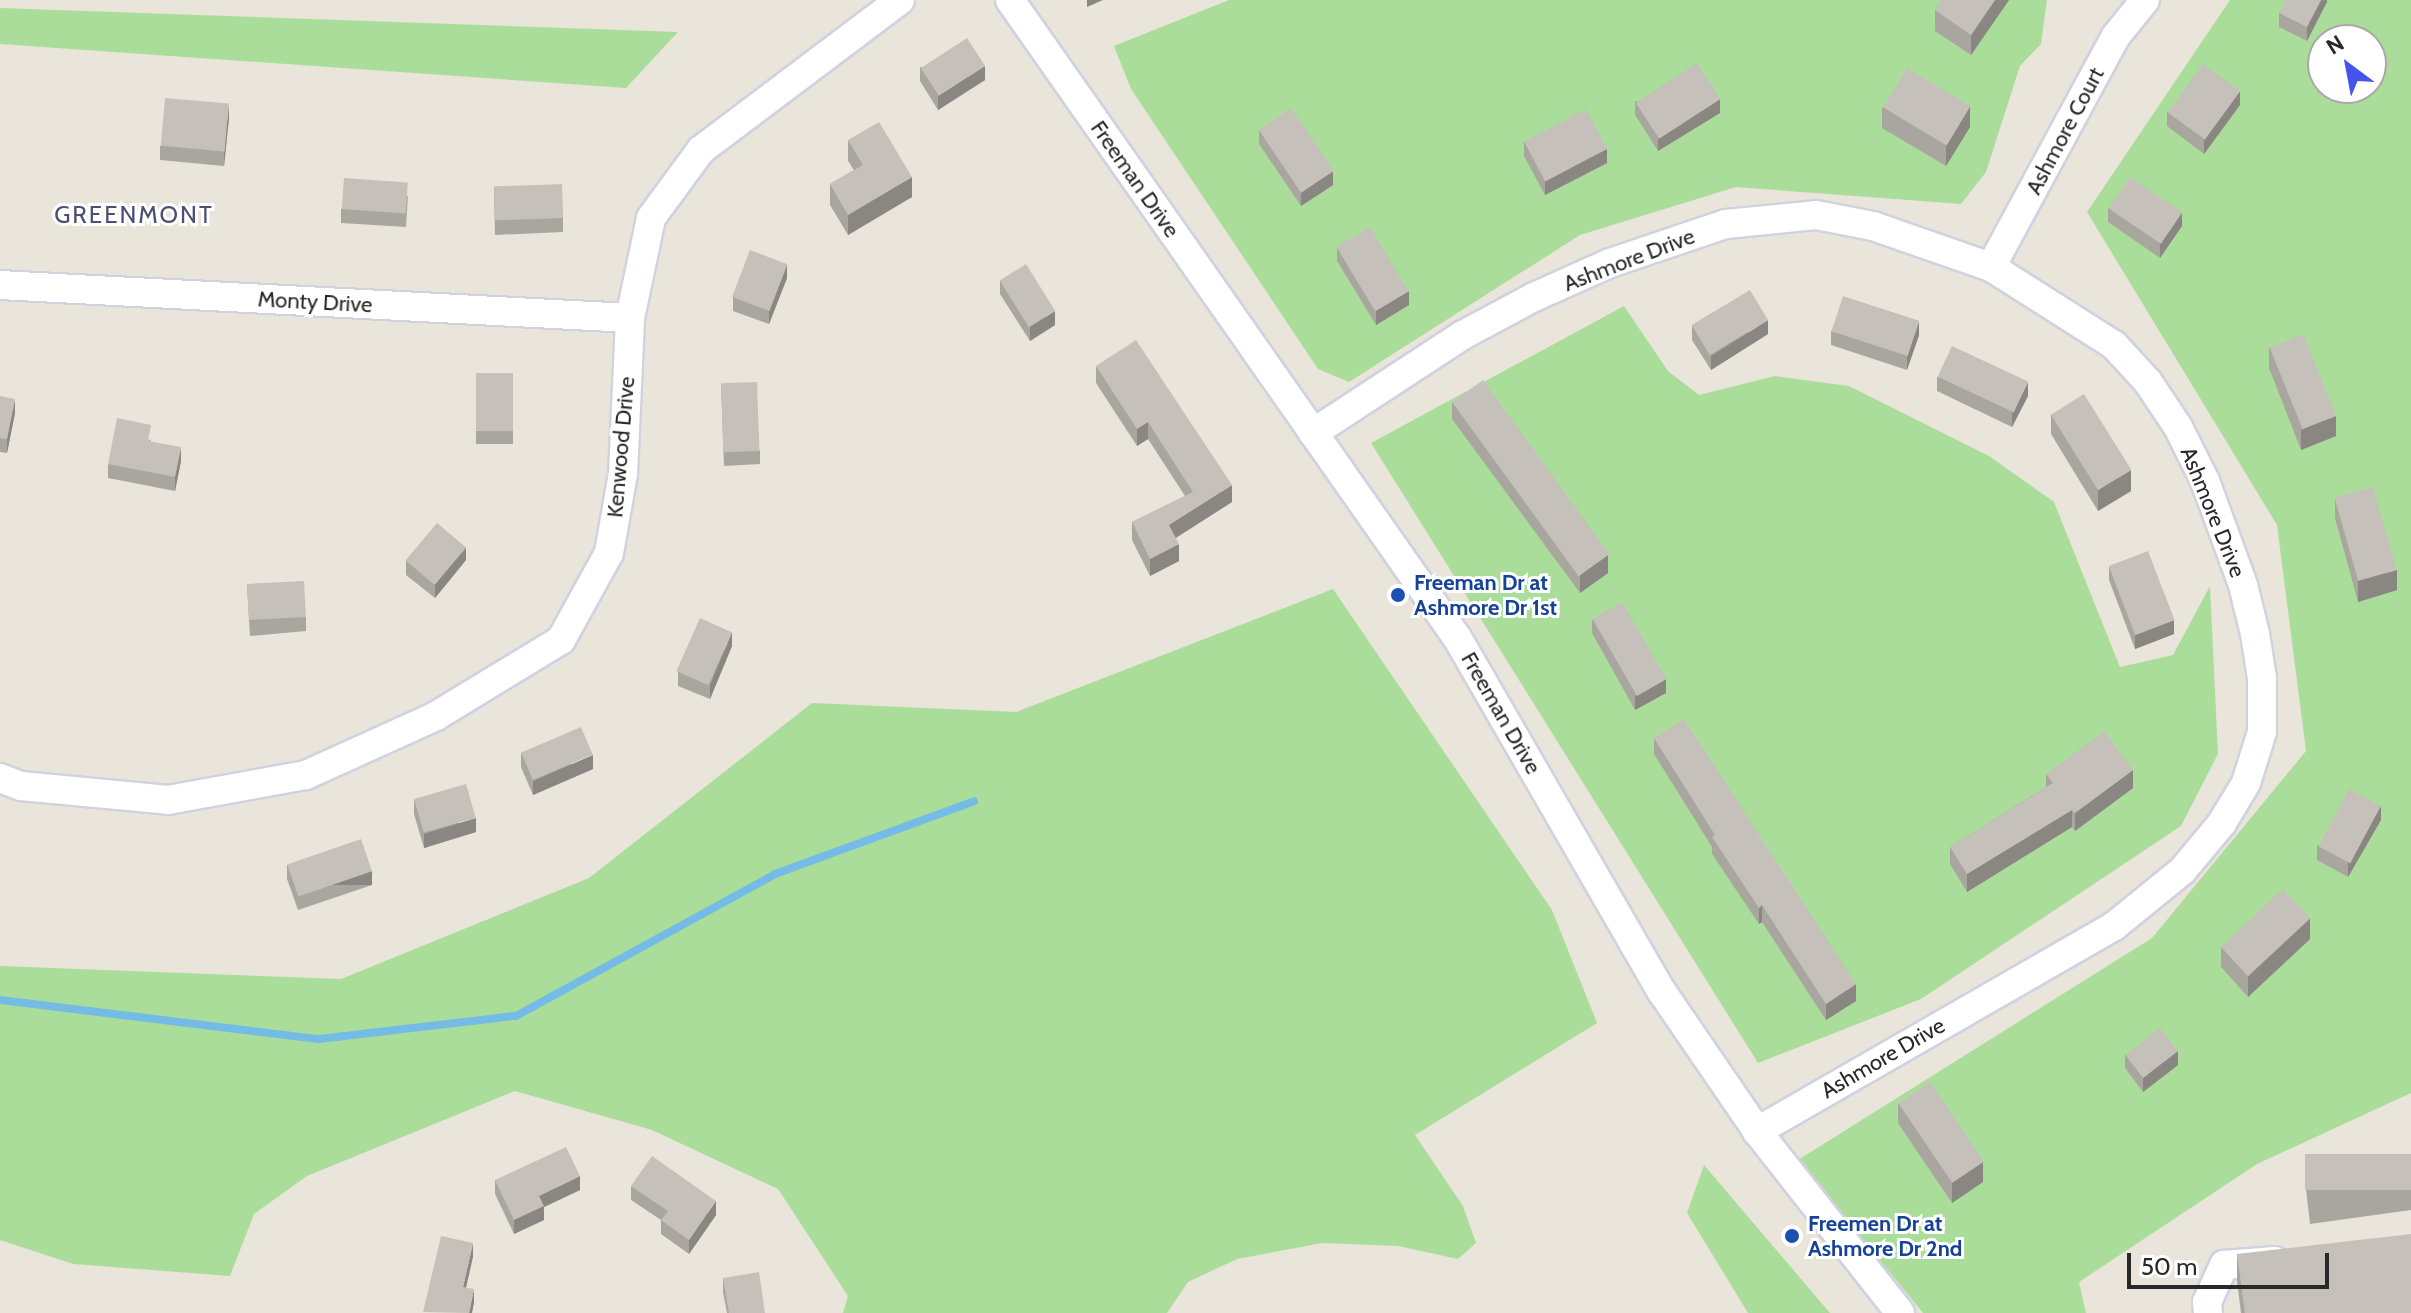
<!DOCTYPE html>
<html>
<head>
<meta charset="utf-8">
<style>
	body { margin:0 }
	#map { position:relative; width:2411px; height:1313px; overflow:hidden; background:#eae5db; font-family:Cabin,sans-serif }
	div>[style] { position:absolute }
	.green>* { inset:0; background:#abdd9a }
	.stream>* { height:8px; margin:-4px; padding:0 4px; transform-origin:4px; border-radius:4px; background:#74bce6 }
	.roads { filter:drop-shadow(2px 0 #d0d2e0) drop-shadow(-2px 0 #d0d2e0) drop-shadow(0 2px #d0d2e0) drop-shadow(0 -2px #d0d2e0) }
	.minor>* { height:28px; margin:-14px; padding:0 14px; transform-origin:14px; border-radius:14px; background:#fff }
	.wall>* { inset:0; background:#a9a6a0; transform-origin:0 0 }
	.shaded-wall>* { inset:0; background:#8a8782; transform-origin:0 0 }
	.building>* { inset:0; background:#c5c1ba; transform-origin:0 0 }
	.dots>* { width:22px; height:22px; translate:-50% -50%; box-sizing:border-box; border:4px solid #fff; border-radius:50% }
	span { translate:-50% -50%; white-space:nowrap; text-align:center; line-height:1.15; -webkit-text-stroke:6px #fff; paint-order:stroke }
	.street-label { font-size:22px; color:#282828 }
	.transit-label { font-size:22px; color:#164399; font-weight:700 }
	.left { translate:0 -50%; text-align:left }
	.neighbourhood-label { font-size:24px; color:#4c4f75; letter-spacing:2px }
	.north { position:absolute; left:2307px; top:24px; width:80px; height:80px; box-sizing:border-box; background:#fff; border:2px solid #a9a9a9; border-radius:50%; rotate:328deg; font-size:22px; font-weight:700; line-height:32px; text-align:center; color:#282828 }
	.north::after { content:''; display:block; margin:auto; width:28px; height:36px; background:#4454ed; clip-path:polygon(50% 0,100% 100%,50% 72%,0 100%) }
	.scale { position:absolute; left:2127px; top:1253px; width:202px; height:36px; box-sizing:border-box; border:4px solid #282828; border-top:0; padding-left:10px; font-size:24px; line-height:28px; white-space:nowrap; color:#282828; -webkit-text-stroke:6px #fff; paint-order:stroke }
</style>
</head>
<body>
<div id="map">
	<div class="green">
		<i style="clip-path:polygon(1229px 0,2047px 0,2041px 44px,2020px 66px,1986px 172px,1961px 204px,1736px 187px,1580px 235px,1349px 382px,1318px 369px,1131px 89px,1114px 46px)"></i>
		<i style="clip-path:polygon(evenodd,2230px 0,2411px 0,2411px 1093px,2257px 1164px,2079px 1282px,2086px 1313px,1923px 1313px,1798px 1160px,2152px 938px,2306px 751px,2277px 525px,2087px 212px,2230px 0,2323px 40px,2371px 40px,2371px 88px,2323px 88px,2323px 40px)"></i>
		<i style="clip-path:polygon(0 8px,678px 32px,626px 88px,0 44px)"></i>
		<i style="clip-path:polygon(1624px 306px,1668px 371px,1699px 395px,1775px 376px,1849px 386px,1989px 456px,2054px 502px,2120px 667px,2173px 655px,2210px 586px,2218px 754px,2181px 826px,1921px 999px,1758px 1063px,1371px 443px)"></i>
		<i style="clip-path:polygon(1333px 589px,1552px 910px,1597px 1023px,1415px 1135px,1463px 1206px,1476px 1243px,1458px 1259px,1398px 1246px,1322px 1243px,1237px 1259px,1188px 1282px,1167px 1313px,843px 1313px,848px 1296px,778px 1189px,652px 1130px,515px 1091px,307px 1176px,254px 1214px,230px 1276px,73px 1264px,0 1240px,0 966px,341px 979px,589px 878px,812px 703px,1016px 712px)"></i>
		<i style="clip-path:polygon(1704px 1165px,1830px 1313px,1748px 1313px,1687px 1213px)"></i>
	</div>
	<div class="stream">
		<i style="left:0;top:1000px;width:321px;rotate:7deg"></i>
		<i style="left:319px;top:1039px;width:198px;rotate:-6.7deg"></i>
		<i style="left:516px;top:1016px;width:295px;rotate:-28.7deg"></i>
		<i style="left:775px;top:874px;width:212px;rotate:-20.1deg"></i>
	</div>
	<div class="roads">
		<div class="minor">
			<i style="left:1010px;top:0;width:780px;rotate:54.97deg"></i>
			<i style="left:1458px;top:639px;width:408px;rotate:60deg"></i>
			<i style="left:1662px;top:992px;width:168px;rotate:55.6deg"></i>
			<i style="left:1757px;top:1131px;width:231px;rotate:51.8deg"></i>
			<i style="left:1991px;top:267px;width:263px;rotate:-61.6deg"></i>
			<i style="left:2116px;top:36px;width:46px;rotate:-51.1deg"></i>
			<i style="left:0;top:285px;width:631px;rotate:3deg"></i>
			<i style="left:1313px;top:433px;width:179px;rotate:-33.2deg"></i>
			<i style="left:1463px;top:335px;width:81px;rotate:-28.2deg"></i>
			<i style="left:1534px;top:297px;width:83px;rotate:-24.1deg"></i>
			<i style="left:1610px;top:263px;width:122px;rotate:-18.6deg"></i>
			<i style="left:1726px;top:224px;width:90px;rotate:-5.7deg"></i>
			<i style="left:1816px;top:215px;width:58px;rotate:10.9deg"></i>
			<i style="left:1873px;top:226px;width:125px;rotate:19.2deg"></i>
			<i style="left:1991px;top:267px;width:146px;rotate:32.4deg"></i>
			<i style="left:2114px;top:345px;width:50px;rotate:47.4deg"></i>
			<i style="left:2148px;top:382px;width:54px;rotate:56.3deg"></i>
			<i style="left:2178px;top:427px;width:60px;rotate:63.4deg"></i>
			<i style="left:2205px;top:481px;width:111px;rotate:69.9deg"></i>
			<i style="left:2243px;top:585px;width:50px;rotate:76.2deg"></i>
			<i style="left:2255px;top:634px;width:45px;rotate:81deg"></i>
			<i style="left:2262px;top:678px;width:54px;rotate:90deg"></i>
			<i style="left:2262px;top:732px;width:53px;rotate:107.4deg"></i>
			<i style="left:2246px;top:783px;width:47px;rotate:121deg"></i>
			<i style="left:2222px;top:823px;width:62px;rotate:129.8deg"></i>
			<i style="left:2182px;top:871px;width:87px;rotate:141deg"></i>
			<i style="left:2114px;top:926px;width:412px;rotate:150.1deg"></i>
			<i style="left:0;top:778px;width:22px;rotate:21deg"></i>
			<i style="left:21px;top:786px;width:148px;rotate:5.4deg"></i>
			<i style="left:168px;top:800px;width:140px;rotate:-10.3deg"></i>
			<i style="left:306px;top:775px;width:143px;rotate:-24.4deg"></i>
			<i style="left:436px;top:716px;width:146px;rotate:-31.3deg"></i>
			<i style="left:561px;top:640px;width:99px;rotate:-61.1deg"></i>
			<i style="left:609px;top:553px;width:80px;rotate:-80deg"></i>
			<i style="left:623px;top:474px;width:156px;rotate:-87.4deg"></i>
			<i style="left:630px;top:318px;width:102px;rotate:-78.1deg"></i>
			<i style="left:651px;top:218px;width:84px;rotate:-53.7deg"></i>
			<i style="left:701px;top:150px;width:249px;rotate:-37deg"></i>
			<i style="left:2208px;top:1313px;width:11px;rotate:-95deg"></i>
			<i style="left:2207px;top:1302px;width:41px;rotate:-65.3deg"></i>
			<i style="left:2224px;top:1265px;width:51px;rotate:-4.5deg"></i>
		</div>
	</div>
	<div class="wall">
		<i style="clip-path:polygon(1942px 0,2009px 0,1971px 55px,1935px 31px,1935px 10px)"></i>
		<i style="clip-path:polygon(2327px 0,2307px 41px,2279px 27px,2279px 13px)"></i>
		<i style="clip-path:polygon(920px 67px,985px 80px,938px 110px,920px 81px)"></i>
		<i style="clip-path:polygon(1635px 101px,1720px 113px,1658px 151px,1635px 115px)"></i>
		<i style="clip-path:polygon(2240px 105px,2204px 154px,2167px 126px,2167px 112px)"></i>
		<i style="clip-path:polygon(1882px 107px,1970px 127px,1946px 166px,1882px 128px)"></i>
		<i style="clip-path:polygon(229px 118px,224px 166px,160px 160px,160px 146px)"></i>
		<i style="clip-path:polygon(1259px 130px,1333px 185px,1301px 206px,1259px 144px)"></i>
		<i style="clip-path:polygon(848px 140px,912px 197px,848px 235px,830px 205px,830px 184px,854px 170px,848px 161px)"></i>
		<i style="clip-path:polygon(1524px 142px,1607px 163px,1545px 195px,1524px 156px)"></i>
		<i style="clip-path:polygon(494px 187px,563px 218px,563px 232px,495px 235px)"></i>
		<i style="clip-path:polygon(408px 196px,406px 227px,341px 223px,341px 209px)"></i>
		<i style="clip-path:polygon(2108px 208px,2182px 226px,2160px 258px,2108px 222px)"></i>
		<i style="clip-path:polygon(1337px 247px,1409px 305px,1376px 325px,1337px 261px)"></i>
		<i style="clip-path:polygon(787px 278px,769px 324px,733px 311px,733px 297px)"></i>
		<i style="clip-path:polygon(1000px 280px,1055px 325px,1030px 341px,1000px 294px)"></i>
		<i style="clip-path:polygon(1692px 326px,1768px 334px,1711px 370px,1692px 340px)"></i>
		<i style="clip-path:polygon(1831px 331px,1919px 335px,1907px 370px,1831px 345px)"></i>
		<i style="clip-path:polygon(2269px 347px,2336px 436px,2301px 450px,2269px 368px)"></i>
		<i style="clip-path:polygon(1096px 366px,1232px 502px,1176px 538px,1179px 561px,1150px 576px,1132px 540px,1132px 522px,1185px 496px,1148px 439px,1137px 446px,1096px 383px)"></i>
		<i style="left:476px;top:373px;width:37px;height:71px"></i>
		<i style="clip-path:polygon(1937px 377px,2028px 396px,2012px 427px,1937px 391px)"></i>
		<i style="clip-path:polygon(721px 384px,760px 451px,760px 464px,724px 466px)"></i>
		<i style="clip-path:polygon(0 396px,15px 413px,7px 453px,0 452px)"></i>
		<i style="clip-path:polygon(1452px 402px,1608px 573px,1580px 593px,1452px 419px)"></i>
		<i style="clip-path:polygon(2051px 414px,2131px 491px,2098px 511px,2051px 434px)"></i>
		<i style="clip-path:polygon(151px 439px,150px 442px,181px 461px,175px 491px,108px 478px,108px 464px)"></i>
		<i style="clip-path:polygon(2335px 498px,2397px 590px,2358px 602px,2335px 518px)"></i>
		<i style="clip-path:polygon(466px 560px,435px 598px,406px 575px,406px 561px)"></i>
		<i style="clip-path:polygon(2109px 566px,2174px 634px,2135px 649px,2109px 580px)"></i>
		<i style="clip-path:polygon(247px 586px,306px 617px,306px 631px,250px 636px)"></i>
		<i style="clip-path:polygon(1592px 619px,1666px 693px,1635px 710px,1592px 633px)"></i>
		<i style="clip-path:polygon(732px 646px,710px 699px,678px 686px,678px 672px)"></i>
		<i style="clip-path:polygon(1654px 738px,1856px 1001px,1826px 1020px,1762px 922px,1759px 924px,1712px 854px,1712px 847px,1654px 754px)"></i>
		<i style="clip-path:polygon(521px 753px,593px 769px,533px 795px,521px 767px)"></i>
		<i style="clip-path:polygon(2046px 774px,2133px 788px,2075px 831px,2072px 827px,1967px 892px,1950px 864px,1950px 847px,2046px 787px)"></i>
		<i style="clip-path:polygon(414px 800px,476px 832px,424px 848px,414px 814px)"></i>
		<i style="clip-path:polygon(2381px 820px,2348px 877px,2317px 860px,2317px 846px)"></i>
		<i style="clip-path:polygon(287px 865px,372px 885px,298px 910px,287px 879px)"></i>
		<i style="clip-path:polygon(2310px 939px,2248px 997px,2221px 967px,2221px 947px)"></i>
		<i style="clip-path:polygon(2125px 1054px,2178px 1065px,2143px 1092px,2125px 1068px)"></i>
		<i style="clip-path:polygon(1898px 1103px,1983px 1182px,1952px 1203px,1898px 1123px)"></i>
		<i style="clip-path:polygon(2411px 1154px,2411px 1210px,2310px 1224px,2306px 1189px,2306px 1168px)"></i>
		<i style="clip-path:polygon(495px 1180px,580px 1190px,544px 1207px,544px 1220px,514px 1234px,495px 1194px)"></i>
		<i style="clip-path:polygon(631px 1186px,716px 1215px,689px 1254px,661px 1234px,661px 1220px,631px 1200px)"></i>
		<i style="clip-path:polygon(2237px 1254px,2411px 1313px,2241px 1313px,2237px 1281px)"></i>
		<i style="clip-path:polygon(723px 1278px,765px 1313px,727px 1313px,723px 1292px)"></i>
	</div>
	<div class="shaded-wall">
		<i style="clip-path:polygon(1087px 0,1103px 0,1087px 7px)"></i>
		<i style="clip-path:polygon(1995px 0,2009px 0,1971px 55px,1971px 35px)"></i>
		<i style="clip-path:polygon(2321px 0,2327px 0,2327px 2px,2307px 41px,2307px 27px)"></i>
		<i style="clip-path:polygon(985px 66px,985px 80px,938px 110px,938px 96px)"></i>
		<i style="clip-path:polygon(2240px 91px,2240px 105px,2204px 154px,2204px 140px)"></i>
		<i style="clip-path:polygon(1720px 99px,1720px 113px,1658px 151px,1658px 138px)"></i>
		<i style="clip-path:polygon(229px 104px,229px 118px,224px 166px,224px 152px)"></i>
		<i style="clip-path:polygon(1970px 106px,1970px 127px,1946px 166px,1946px 145px)"></i>
		<i style="clip-path:polygon(1607px 149px,1607px 163px,1545px 195px,1545px 181px)"></i>
		<i style="clip-path:polygon(1333px 171px,1333px 185px,1301px 206px,1301px 192px)"></i>
		<i style="clip-path:polygon(912px 177px,912px 197px,848px 235px,848px 215px)"></i>
		<i style="clip-path:polygon(2182px 212px,2182px 226px,2160px 258px,2160px 244px)"></i>
		<i style="clip-path:polygon(787px 264px,787px 278px,769px 324px,769px 310px)"></i>
		<i style="clip-path:polygon(1409px 291px,1409px 305px,1376px 325px,1376px 311px)"></i>
		<i style="clip-path:polygon(1055px 311px,1055px 325px,1030px 341px,1030px 327px)"></i>
		<i style="clip-path:polygon(1768px 320px,1768px 334px,1711px 370px,1711px 356px)"></i>
		<i style="clip-path:polygon(1919px 321px,1919px 335px,1907px 370px,1907px 357px)"></i>
		<i style="clip-path:polygon(2028px 382px,2028px 396px,2012px 427px,2012px 414px)"></i>
		<i style="clip-path:polygon(15px 399px,15px 413px,7px 453px,7px 439px)"></i>
		<i style="clip-path:polygon(2336px 416px,2336px 436px,2301px 450px,2301px 430px)"></i>
		<i style="clip-path:polygon(1148px 422px,1148px 439px,1137px 446px,1137px 429px)"></i>
		<i style="clip-path:polygon(181px 447px,181px 461px,175px 491px,175px 477px)"></i>
		<i style="clip-path:polygon(2131px 470px,2131px 491px,2098px 511px,2098px 490px)"></i>
		<i style="clip-path:polygon(1232px 485px,1232px 502px,1169px 542px,1169px 525px)"></i>
		<i style="clip-path:polygon(1179px 544px,1179px 561px,1150px 576px,1150px 559px)"></i>
		<i style="clip-path:polygon(466px 547px,466px 560px,435px 598px,435px 584px)"></i>
		<i style="clip-path:polygon(1608px 555px,1608px 573px,1580px 593px,1580px 575px)"></i>
		<i style="clip-path:polygon(2397px 570px,2397px 590px,2358px 602px,2358px 581px)"></i>
		<i style="clip-path:polygon(2174px 620px,2174px 634px,2135px 649px,2135px 635px)"></i>
		<i style="clip-path:polygon(732px 632px,732px 646px,710px 699px,710px 685px)"></i>
		<i style="clip-path:polygon(1666px 679px,1666px 693px,1635px 710px,1635px 696px)"></i>
		<i style="clip-path:polygon(593px 755px,593px 769px,533px 795px,533px 781px)"></i>
		<i style="clip-path:polygon(2133px 770px,2133px 788px,2075px 831px,2075px 813px)"></i>
		<i style="clip-path:polygon(2381px 806px,2381px 820px,2348px 877px,2348px 863px)"></i>
		<i style="clip-path:polygon(2072px 810px,2072px 827px,1967px 892px,1967px 874px)"></i>
		<i style="clip-path:polygon(476px 818px,476px 832px,424px 848px,424px 834px)"></i>
		<i style="left:372px;top:871px;width:14px;height:78px;rotate:90deg"></i>
		<i style="clip-path:polygon(1762px 905px,1762px 922px,1759px 924px,1759px 908px)"></i>
		<i style="clip-path:polygon(2310px 918px,2310px 939px,2248px 997px,2248px 976px)"></i>
		<i style="clip-path:polygon(1856px 984px,1856px 1001px,1826px 1020px,1826px 1004px)"></i>
		<i style="clip-path:polygon(2178px 1051px,2178px 1065px,2143px 1092px,2143px 1078px)"></i>
		<i style="clip-path:polygon(1983px 1162px,1983px 1182px,1952px 1203px,1952px 1183px)"></i>
		<i style="clip-path:polygon(580px 1176px,580px 1190px,544px 1207px,544px 1220px,514px 1234px,514px 1220px,539px 1196px)"></i>
		<i style="clip-path:polygon(716px 1201px,716px 1215px,689px 1254px,689px 1240px)"></i>
		<i style="clip-path:polygon(473px 1243px,473px 1257px,463px 1301px,463px 1287px)"></i>
		<i style="clip-path:polygon(474px 1289px,474px 1303px,472px 1313px,469px 1313px)"></i>
	</div>
	<div class="building">
		<i style="clip-path:polygon(1942px 0,1995px 0,1971px 35px,1935px 10px)"></i>
		<i style="clip-path:polygon(2285px 0,2321px 0,2307px 27px,2279px 13px)"></i>
		<i style="left:967px;top:38px;width:33px;height:55px;rotate:57deg"></i>
		<i style="left:1697px;top:63px;width:43px;height:73px;rotate:57deg"></i>
		<i style="left:2203px;top:64px;width:46px;height:60px;rotate:36deg"></i>
		<i style="left:1907px;top:68px;width:74px;height:46px;rotate:31deg"></i>
		<i style="left:165px;top:98px;width:64px;height:48px;rotate:5deg"></i>
		<i style="left:1291px;top:108px;width:76px;height:39px;rotate:56deg"></i>
		<i style="left:1586px;top:109px;width:45px;height:70px;rotate:62deg"></i>
		<i style="clip-path:polygon(879px 122px,912px 177px,848px 215px,830px 184px,863px 165px,848px 140px)"></i>
		<i style="left:2130px;top:177px;width:63px;height:38px;rotate:34deg"></i>
		<i style="left:344px;top:178px;width:64px;height:31px;rotate:4deg"></i>
		<i style="left:562px;top:184px;width:34px;height:68px;rotate:88deg"></i>
		<i style="left:1370px;top:227px;width:75px;height:39px;rotate:59deg"></i>
		<i style="left:750px;top:250px;width:40px;height:50px;rotate:21deg"></i>
		<i style="left:1026px;top:264px;width:55px;height:31px;rotate:58deg"></i>
		<i style="left:1750px;top:290px;width:35px;height:68px;rotate:59deg"></i>
		<i style="left:1843px;top:296px;width:80px;height:37px;rotate:18deg"></i>
		<i style="left:2303px;top:334px;width:88px;height:36px;rotate:68deg"></i>
		<i style="clip-path:polygon(1136px 340px,1232px 485px,1169px 525px,1179px 544px,1150px 559px,1132px 522px,1193px 492px,1148px 422px,1137px 429px,1096px 366px)"></i>
		<i style="left:1952px;top:346px;width:84px;height:34px;rotate:25deg"></i>
		<i style="left:476px;top:373px;width:37px;height:58px"></i>
		<i style="left:1483px;top:380px;width:215px;height:38px;rotate:54deg"></i>
		<i style="left:757px;top:382px;width:69px;height:36px;rotate:88deg"></i>
		<i style="left:2084px;top:394px;width:89px;height:39px;rotate:58deg"></i>
		<i style="clip-path:polygon(0 396px,15px 399px,7px 439px,0 438px)"></i>
		<i style="clip-path:polygon(117px 418px,151px 425px,148px 441px,181px 447px,175px 477px,108px 464px)"></i>
		<i style="left:2373px;top:487px;width:86px;height:40px;rotate:74deg"></i>
		<i style="left:437px;top:523px;width:38px;height:49px;rotate:40deg"></i>
		<i style="left:2148px;top:551px;width:74px;height:42px;rotate:69deg"></i>
		<i style="left:304px;top:581px;width:36px;height:57px;rotate:87deg"></i>
		<i style="left:1622px;top:602px;width:89px;height:34px;rotate:60deg"></i>
		<i style="left:700px;top:618px;width:35px;height:58px;rotate:24deg"></i>
		<i style="clip-path:polygon(1684px 719px,1856px 984px,1826px 1004px,1762px 905px,1759px 908px,1712px 837px,1715px 835px,1654px 738px)"></i>
		<i style="left:581px;top:727px;width:30px;height:65px;rotate:67deg"></i>
		<i style="clip-path:polygon(2104px 731px,2133px 770px,2075px 813px,2072px 810px,1967px 874px,1950px 847px,2053px 783px,2046px 774px)"></i>
		<i style="left:466px;top:784px;width:35px;height:54px;rotate:74deg"></i>
		<i style="left:2349px;top:789px;width:36px;height:65px;rotate:28deg"></i>
		<i style="left:361px;top:839px;width:34px;height:78px;rotate:71deg"></i>
		<i style="left:2283px;top:889px;width:40px;height:85px;rotate:47deg"></i>
		<i style="left:2160px;top:1028px;width:29px;height:44px;rotate:52deg"></i>
		<i style="left:1930px;top:1082px;width:96px;height:38px;rotate:56deg"></i>
		<i style="clip-path:polygon(566px 1147px,580px 1176px,539px 1196px,544px 1206px,514px 1220px,495px 1180px)"></i>
		<i style="left:2411px;top:1154px;width:36px;height:106px;rotate:90deg"></i>
		<i style="clip-path:polygon(652px 1156px,716px 1201px,689px 1240px,661px 1220px,668px 1211px,631px 1186px)"></i>
		<i style="clip-path:polygon(2411px 1234px,2411px 1313px,2245px 1313px,2237px 1254px)"></i>
		<i style="clip-path:polygon(441px 1236px,473px 1243px,463px 1287px,474px 1289px,469px 1313px,423px 1312px)"></i>
		<i style="clip-path:polygon(759px 1272px,765px 1313px,729px 1313px,723px 1278px)"></i>
	</div>
	<div class="dots">
		<i style="left:1398px;top:595px;background:#1a4fb4"></i>
		<i style="left:1792px;top:1236px;background:#1a4fb4"></i>
	</div>
	<div class="street-label">
		<span style="left:2065px;top:131px;rotate:-62deg">Ashmore Court</span>
		<span style="left:1135px;top:179px;rotate:55deg">Freeman Drive</span>
		<span style="left:1629px;top:260px;rotate:-21deg">Ashmore Drive</span>
		<span style="left:315px;top:302px;rotate:3deg">Monty Drive</span>
		<span style="left:621px;top:447px;rotate:-85deg">Kenwood Drive</span>
		<span style="left:2213px;top:512px;rotate:68deg">Ashmore Drive</span>
		<span style="left:1501px;top:713px;rotate:60deg">Freeman Drive</span>
		<span style="left:1883px;top:1058px;rotate:-30deg">Ashmore Drive</span>
	</div>
	<div class="transit-label">
		<span class="left" style="left:1414px;top:595px">Freeman Dr at<br>Ashmore Dr 1st</span>
		<span class="left" style="left:1808px;top:1236px">Freemen Dr at<br>Ashmore Dr 2nd</span>
	</div>
	<div class="neighbourhood-label">
		<span style="left:134px;top:215px">GREENMONT</span>
	</div>
	<div class="north">N</div>
	<div class="scale">50 m</div>
</div>
</body>
</html>
